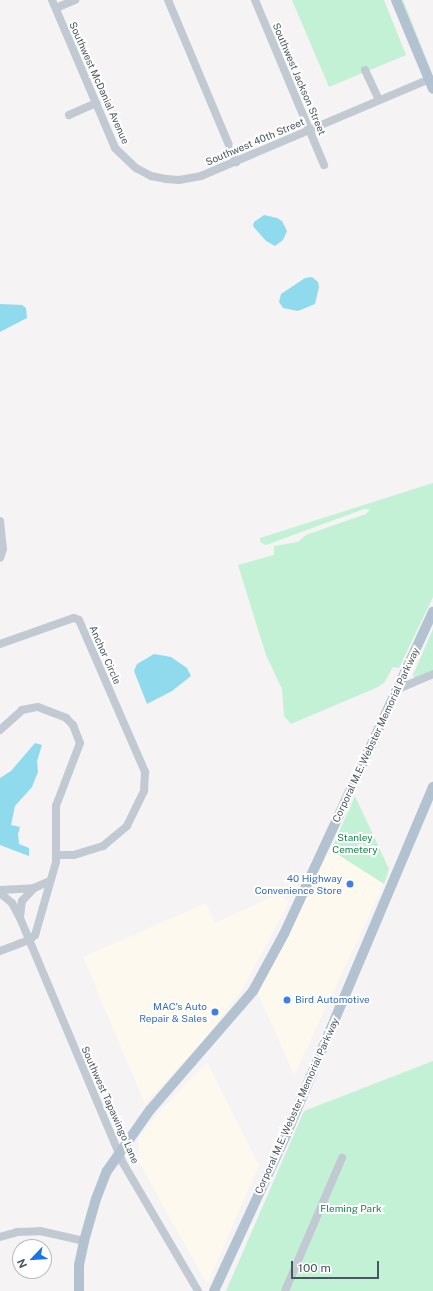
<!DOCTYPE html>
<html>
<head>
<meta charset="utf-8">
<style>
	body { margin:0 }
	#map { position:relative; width:433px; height:1291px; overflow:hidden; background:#f5f3f3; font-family:"Public Sans",sans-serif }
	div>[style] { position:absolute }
	.commercial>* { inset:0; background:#fdf9ef }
	.green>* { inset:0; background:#c3f1d5 }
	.water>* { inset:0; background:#90daee }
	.minor>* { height:8px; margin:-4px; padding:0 4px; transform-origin:4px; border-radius:4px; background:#c1cad2 }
	.major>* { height:10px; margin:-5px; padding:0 5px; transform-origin:5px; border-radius:5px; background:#b3c2d1 }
	.dots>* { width:11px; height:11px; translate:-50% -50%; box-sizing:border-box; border:2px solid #fff; border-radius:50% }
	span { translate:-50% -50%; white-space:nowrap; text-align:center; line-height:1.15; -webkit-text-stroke:4px #fff; paint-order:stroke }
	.street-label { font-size:10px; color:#4a5661 }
	.park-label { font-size:10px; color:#17864f }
	.shop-label { font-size:10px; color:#366cbe }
	.right { translate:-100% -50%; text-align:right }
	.left { translate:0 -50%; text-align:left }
	.north { position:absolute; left:12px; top:1239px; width:40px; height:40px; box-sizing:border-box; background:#fff; border:1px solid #b7bbc0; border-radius:50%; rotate:245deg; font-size:11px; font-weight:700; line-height:16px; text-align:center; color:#4a5661 }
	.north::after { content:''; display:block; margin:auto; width:14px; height:18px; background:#1a73e8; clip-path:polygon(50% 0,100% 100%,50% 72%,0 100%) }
	.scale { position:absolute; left:291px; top:1261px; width:88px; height:18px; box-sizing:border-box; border:2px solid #4a5661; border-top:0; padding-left:5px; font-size:12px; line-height:14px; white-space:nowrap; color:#4a5661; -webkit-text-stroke:3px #fff; paint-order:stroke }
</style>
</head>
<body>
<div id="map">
	<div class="commercial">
		<i style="clip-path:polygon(329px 849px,384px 884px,294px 1075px,257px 991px,301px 910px)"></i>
		<i style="clip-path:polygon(278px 894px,289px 902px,242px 990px,207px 1036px,145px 1104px,83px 957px,206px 903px,215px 923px)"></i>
		<i style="clip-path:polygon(207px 1062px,259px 1165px,207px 1284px,139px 1162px,139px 1138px,157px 1114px)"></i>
	</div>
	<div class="green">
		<i style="clip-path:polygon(292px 0,384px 0,406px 55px,329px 87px)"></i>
		<i style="clip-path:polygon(401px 0,403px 0,433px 75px)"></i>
		<i style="clip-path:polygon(433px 483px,433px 597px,399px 668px,393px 667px,384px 683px,378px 687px,291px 724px,284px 716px,282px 689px,266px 655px,238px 565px,274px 555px,274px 546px,298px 542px,306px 535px,366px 514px,370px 509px,364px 509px,266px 545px,260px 542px,260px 538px)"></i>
		<i style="clip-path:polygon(433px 629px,433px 671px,415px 679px,413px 675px)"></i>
		<i style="clip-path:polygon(355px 796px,389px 869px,384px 884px,331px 850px)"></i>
		<i style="clip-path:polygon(433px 1061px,433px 1291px,226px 1291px,304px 1111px)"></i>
	</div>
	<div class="water">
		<i style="clip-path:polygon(264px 215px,277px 218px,282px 221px,287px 231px,283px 240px,275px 246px,266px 241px,253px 226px,254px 222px)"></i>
		<i style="clip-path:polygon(312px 277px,318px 282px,319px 287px,315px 304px,298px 311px,283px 308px,279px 302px,281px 294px,305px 278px)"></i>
		<i style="clip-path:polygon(0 304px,22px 305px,26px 308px,27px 318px,0 332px)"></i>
		<i style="clip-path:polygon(154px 654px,171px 657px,187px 668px,191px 676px,172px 691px,147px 704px,134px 671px,137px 664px)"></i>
		<i style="clip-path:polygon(35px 743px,42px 745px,37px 761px,38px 772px,32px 787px,15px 806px,11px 825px,20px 827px,18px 834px,19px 844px,29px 848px,29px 856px,0 845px,0 778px,11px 771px)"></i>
	</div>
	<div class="minor">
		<i style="left:52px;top:0;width:161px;rotate:66.9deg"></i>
		<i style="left:115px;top:148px;width:29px;rotate:44deg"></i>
		<i style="left:136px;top:168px;width:17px;rotate:28deg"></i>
		<i style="left:151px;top:176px;width:15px;rotate:11deg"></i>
		<i style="left:166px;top:179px;width:13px;rotate:4deg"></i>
		<i style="left:179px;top:180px;width:22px;rotate:-10deg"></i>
		<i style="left:201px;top:176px;width:248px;rotate:-23deg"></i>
		<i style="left:168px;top:0;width:176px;rotate:67.2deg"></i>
		<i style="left:255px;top:0;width:179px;rotate:67.3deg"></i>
		<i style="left:56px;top:8px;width:21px;rotate:-23deg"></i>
		<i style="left:365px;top:70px;width:33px;rotate:65deg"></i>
		<i style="left:69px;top:115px;width:30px;rotate:-24deg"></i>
		<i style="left:0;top:521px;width:28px;rotate:84deg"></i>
		<i style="left:3px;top:549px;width:9px;rotate:108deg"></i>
		<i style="left:0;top:644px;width:78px;rotate:-19.4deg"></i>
		<i style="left:74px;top:618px;width:5px;rotate:22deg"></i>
		<i style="left:79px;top:620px;width:166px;rotate:66.5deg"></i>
		<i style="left:145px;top:772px;width:19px;rotate:93deg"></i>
		<i style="left:144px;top:791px;width:39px;rotate:116deg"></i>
		<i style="left:127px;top:826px;width:31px;rotate:140deg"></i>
		<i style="left:103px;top:846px;width:31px;rotate:163deg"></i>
		<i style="left:73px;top:855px;width:16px;rotate:180deg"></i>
		<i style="left:398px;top:689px;width:38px;rotate:-23deg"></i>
		<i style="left:0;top:730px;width:30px;rotate:-42deg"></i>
		<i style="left:22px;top:710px;width:16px;rotate:-11deg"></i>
		<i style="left:38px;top:707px;width:30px;rotate:21deg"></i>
		<i style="left:66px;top:718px;width:10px;rotate:45deg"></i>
		<i style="left:73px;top:725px;width:19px;rotate:69deg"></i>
		<i style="left:80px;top:743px;width:67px;rotate:110.9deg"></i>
		<i style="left:56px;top:806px;width:56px;rotate:90deg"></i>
		<i style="left:56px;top:862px;width:76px;rotate:106deg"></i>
		<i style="left:35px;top:935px;width:8px;rotate:140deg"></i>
		<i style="left:29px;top:940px;width:31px;rotate:159deg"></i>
		<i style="left:0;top:890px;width:34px;rotate:-3deg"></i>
		<i style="left:34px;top:888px;width:17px;rotate:-24deg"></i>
		<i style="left:0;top:893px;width:16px;rotate:40deg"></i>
		<i style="left:12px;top:903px;width:17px;rotate:62deg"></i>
		<i style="left:20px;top:918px;width:266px;rotate:67.2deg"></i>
		<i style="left:123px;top:1163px;width:148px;rotate:59.6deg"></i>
		<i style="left:20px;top:917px;width:16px;rotate:-83deg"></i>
		<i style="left:22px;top:901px;width:18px;rotate:-47deg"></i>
		<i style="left:0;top:1237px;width:18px;rotate:-16deg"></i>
		<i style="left:17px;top:1232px;width:23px;rotate:-2deg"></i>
		<i style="left:40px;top:1231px;width:45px;rotate:12.8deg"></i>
		<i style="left:285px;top:1291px;width:145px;rotate:-66.8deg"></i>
	</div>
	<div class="major">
		<i style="left:396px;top:0;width:96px;rotate:67.4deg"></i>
		<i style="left:79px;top:1291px;width:26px;rotate:-90deg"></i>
		<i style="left:79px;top:1265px;width:25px;rotate:-78deg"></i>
		<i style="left:84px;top:1241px;width:44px;rotate:-74.1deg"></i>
		<i style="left:96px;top:1199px;width:30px;rotate:-69deg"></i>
		<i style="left:107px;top:1171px;width:75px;rotate:-54.8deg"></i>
		<i style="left:150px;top:1110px;width:157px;rotate:-49.1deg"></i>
		<i style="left:253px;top:991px;width:65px;rotate:-61.5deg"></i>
		<i style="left:284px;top:934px;width:355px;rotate:-65.2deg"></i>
		<i style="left:214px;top:1291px;width:172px;rotate:-65.2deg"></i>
		<i style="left:286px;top:1135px;width:378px;rotate:-67.1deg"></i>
	</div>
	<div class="dots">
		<i style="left:350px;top:884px;background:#3f7fe0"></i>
		<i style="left:287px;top:1000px;background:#3f7fe0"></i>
		<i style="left:215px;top:1012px;background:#3f7fe0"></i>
	</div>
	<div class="street-label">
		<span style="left:299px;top:79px;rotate:67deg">Southwest Jackson Street</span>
		<span style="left:99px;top:83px;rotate:66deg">Southwest McDanial Avenue</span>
		<span style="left:255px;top:142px;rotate:-23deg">Southwest 40th Street</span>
		<span style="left:105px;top:655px;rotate:66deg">Anchor Circle</span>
		<span style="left:376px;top:735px;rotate:-65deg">Corporal M.E. Webster Memorial Parkway</span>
		<span style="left:110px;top:1105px;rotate:66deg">Southwest Tapawingo Lane</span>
		<span style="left:297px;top:1106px;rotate:-66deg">Corporal M.E. Webster Memorial Parkway</span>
	</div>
	<div class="park-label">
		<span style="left:355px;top:843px">Stanley<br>Cemetery</span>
		<span style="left:351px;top:1209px">Fleming Park</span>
	</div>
	<div class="shop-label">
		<span class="right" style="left:342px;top:884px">40 Highway<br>Convenience Store</span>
		<span class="left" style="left:295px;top:1000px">Bird Automotive</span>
		<span class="right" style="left:207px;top:1012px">MAC's Auto<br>Repair &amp; Sales</span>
	</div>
	<div class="north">N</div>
	<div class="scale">100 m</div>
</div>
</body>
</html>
